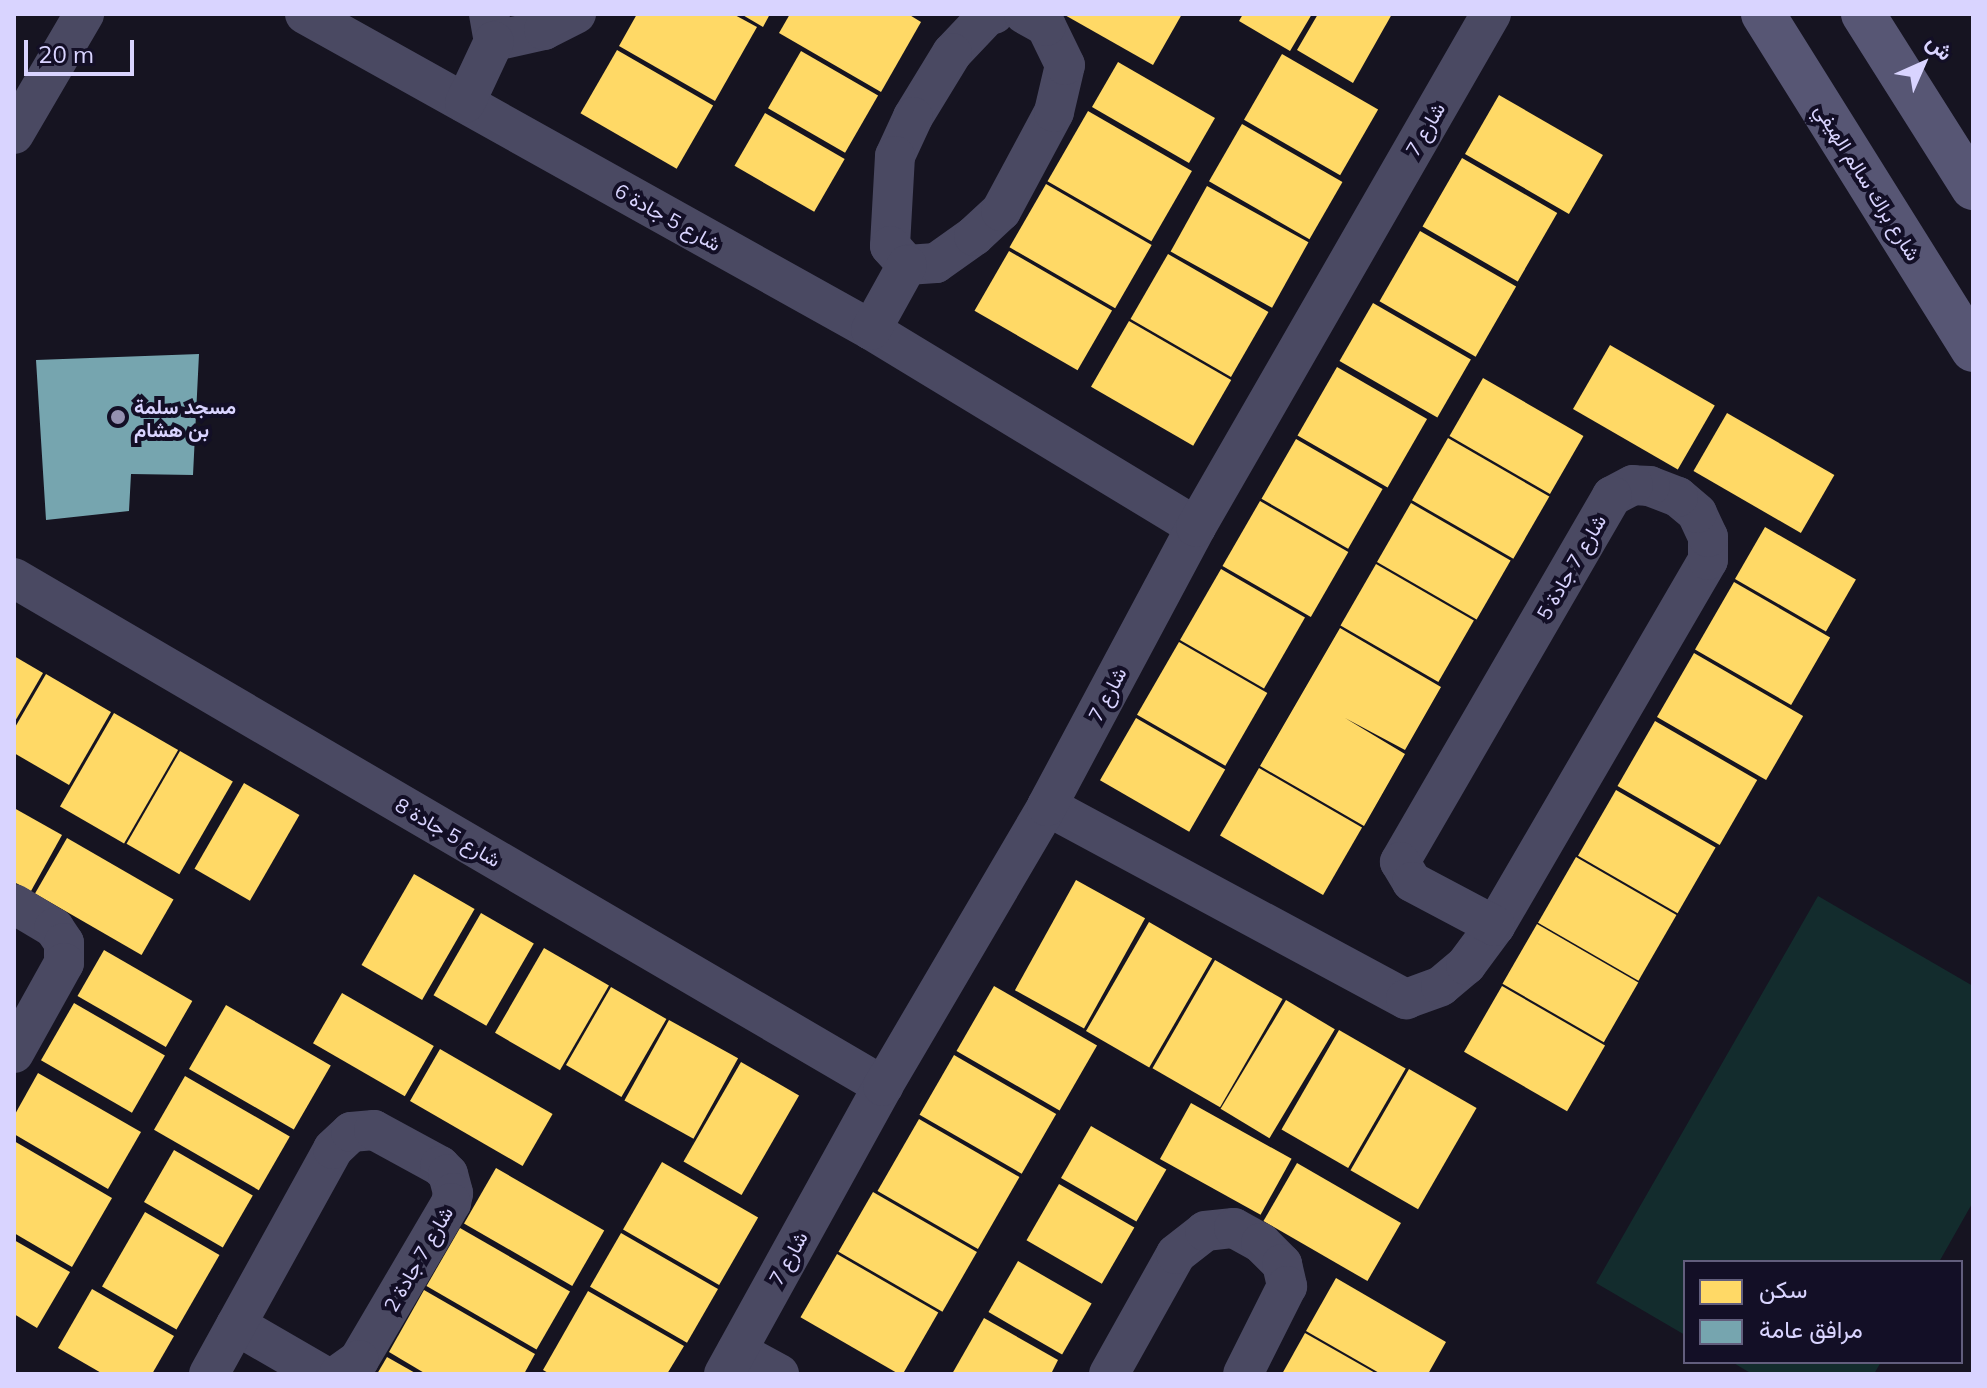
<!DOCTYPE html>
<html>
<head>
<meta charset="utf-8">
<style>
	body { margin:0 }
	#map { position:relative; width:1987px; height:1388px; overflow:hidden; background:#161421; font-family:Mulish,Vazirmatn,sans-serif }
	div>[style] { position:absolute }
	.green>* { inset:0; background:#132c2d }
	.homes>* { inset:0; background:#ffd966; transform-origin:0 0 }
	.public>* { inset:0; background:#76a5af }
	.minor>* { height:40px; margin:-20px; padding:0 20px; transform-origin:20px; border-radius:20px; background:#4a4962 }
	.secondary>* { height:44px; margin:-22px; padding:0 22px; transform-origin:22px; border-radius:22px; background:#575674 }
	.dots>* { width:22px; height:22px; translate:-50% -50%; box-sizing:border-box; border:4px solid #130f26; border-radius:50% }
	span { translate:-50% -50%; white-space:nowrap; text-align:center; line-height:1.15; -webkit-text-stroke:8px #130f26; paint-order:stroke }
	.street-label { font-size:20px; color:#d9d4ff }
	.poi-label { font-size:20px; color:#d9d4ff; font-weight:700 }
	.left { translate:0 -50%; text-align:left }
	.frame { position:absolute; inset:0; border:16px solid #d9d4ff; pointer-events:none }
	.legend { position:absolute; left:1683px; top:1260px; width:280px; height:104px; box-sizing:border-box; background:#130f26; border:2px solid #625e7d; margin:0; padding:10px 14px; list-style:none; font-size:24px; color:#d9d4ff }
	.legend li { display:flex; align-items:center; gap:16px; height:40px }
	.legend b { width:40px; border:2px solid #625e7d }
	.north { position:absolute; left:1883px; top:24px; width:80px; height:80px; -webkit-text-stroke:6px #130f26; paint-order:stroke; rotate:45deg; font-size:22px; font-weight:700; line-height:32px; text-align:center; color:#d9d4ff }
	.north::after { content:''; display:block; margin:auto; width:28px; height:36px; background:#d9d4ff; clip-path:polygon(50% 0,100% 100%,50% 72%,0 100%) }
	.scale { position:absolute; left:24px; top:40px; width:110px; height:36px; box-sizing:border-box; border:4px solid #d9d4ff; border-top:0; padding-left:10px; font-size:24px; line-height:28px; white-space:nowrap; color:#d9d4ff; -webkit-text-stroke:6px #130f26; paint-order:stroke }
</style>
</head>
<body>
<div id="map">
	<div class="green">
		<i style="clip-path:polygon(1818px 896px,1973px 986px,1973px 1202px,1939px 1262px,1685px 1262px,1685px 1335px,1596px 1283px)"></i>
		<i style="clip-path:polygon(1732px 1362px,1881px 1362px,1874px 1374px,1752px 1374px)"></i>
	</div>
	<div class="homes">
		<i style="clip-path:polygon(637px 14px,733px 14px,757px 27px,715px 101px,619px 46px)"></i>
		<i style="clip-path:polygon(741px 14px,770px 14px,763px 27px)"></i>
		<i style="clip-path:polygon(790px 14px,908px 14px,921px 22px,881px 92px,779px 33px)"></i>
		<i style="clip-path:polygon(1063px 14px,1182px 14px,1153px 65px)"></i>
		<i style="clip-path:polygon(1243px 14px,1312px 14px,1290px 51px,1239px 21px)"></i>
		<i style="clip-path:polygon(1318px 14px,1392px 14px,1353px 83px,1297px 50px)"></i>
		<i style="left:617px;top:50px;width:111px;height:73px;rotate:30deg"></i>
		<i style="left:801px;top:51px;width:89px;height:66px;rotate:30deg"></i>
		<i style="left:1282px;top:54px;width:111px;height:76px;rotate:30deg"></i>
		<i style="left:1118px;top:62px;width:112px;height:52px;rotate:30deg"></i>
		<i style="left:1499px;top:95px;width:120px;height:68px;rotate:30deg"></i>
		<i style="left:1088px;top:111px;width:120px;height:81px;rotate:30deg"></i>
		<i style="left:765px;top:113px;width:92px;height:61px;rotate:30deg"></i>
		<i style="left:1242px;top:124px;width:116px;height:66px;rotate:30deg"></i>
		<i style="left:1462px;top:158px;width:110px;height:79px;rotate:30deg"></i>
		<i style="left:1046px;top:184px;width:122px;height:73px;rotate:30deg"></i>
		<i style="left:1207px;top:186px;width:116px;height:75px;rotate:29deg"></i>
		<i style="left:1420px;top:231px;width:111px;height:81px;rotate:30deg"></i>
		<i style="left:1009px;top:251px;width:119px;height:69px;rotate:30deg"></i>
		<i style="left:1168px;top:254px;width:116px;height:75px;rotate:30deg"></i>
		<i style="left:1373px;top:303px;width:113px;height:67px;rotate:30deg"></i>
		<i style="left:1129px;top:321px;width:118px;height:76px;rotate:30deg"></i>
		<i style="left:1610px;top:345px;width:121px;height:74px;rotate:30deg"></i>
		<i style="left:1337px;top:367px;width:104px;height:79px;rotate:30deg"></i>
		<i style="left:1483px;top:378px;width:116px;height:67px;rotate:30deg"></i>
		<i style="left:1727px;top:413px;width:124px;height:67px;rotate:30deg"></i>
		<i style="left:1448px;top:438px;width:117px;height:72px;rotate:30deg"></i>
		<i style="left:1296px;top:439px;width:100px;height:69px;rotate:30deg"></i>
		<i style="left:1260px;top:501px;width:102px;height:75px;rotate:30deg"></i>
		<i style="left:1411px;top:503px;width:115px;height:68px;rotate:30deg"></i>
		<i style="left:1765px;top:527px;width:105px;height:60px;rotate:30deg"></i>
		<i style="left:1376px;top:564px;width:113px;height:71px;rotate:30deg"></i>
		<i style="left:1221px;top:569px;width:97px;height:82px;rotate:30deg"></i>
		<i style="left:1734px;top:582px;width:111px;height:78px;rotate:30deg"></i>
		<i style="clip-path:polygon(1340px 628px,1441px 687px,1405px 750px,1345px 718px,1405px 754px,1364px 826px,1260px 766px)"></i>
		<i style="left:1179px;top:642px;width:102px;height:84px;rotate:30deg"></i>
		<i style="left:1694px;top:653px;width:126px;height:74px;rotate:30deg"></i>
		<i style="clip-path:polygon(14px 656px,43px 673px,14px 723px)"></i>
		<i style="clip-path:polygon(46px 674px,111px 712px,69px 785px,14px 753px,14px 729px)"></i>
		<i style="left:114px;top:713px;width:74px;height:108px;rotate:30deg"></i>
		<i style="left:1136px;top:718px;width:103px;height:72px;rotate:30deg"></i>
		<i style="left:1655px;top:721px;width:118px;height:75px;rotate:30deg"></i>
		<i style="left:180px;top:751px;width:61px;height:107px;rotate:30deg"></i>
		<i style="left:1259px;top:768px;width:119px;height:78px;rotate:30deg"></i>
		<i style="left:244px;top:783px;width:64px;height:99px;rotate:30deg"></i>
		<i style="left:1616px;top:790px;width:115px;height:76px;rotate:30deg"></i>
		<i style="clip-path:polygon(14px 808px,62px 835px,31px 891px,14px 882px)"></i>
		<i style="left:67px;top:838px;width:123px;height:64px;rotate:30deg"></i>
		<i style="left:1576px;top:857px;width:116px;height:76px;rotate:30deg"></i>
		<i style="left:414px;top:874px;width:70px;height:105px;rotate:30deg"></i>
		<i style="left:1076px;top:880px;width:79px;height:126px;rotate:29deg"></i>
		<i style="left:481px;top:913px;width:61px;height:95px;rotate:30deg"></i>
		<i style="left:1149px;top:922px;width:73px;height:126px;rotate:30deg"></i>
		<i style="left:1537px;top:924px;width:117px;height:69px;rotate:30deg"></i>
		<i style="left:544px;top:948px;width:75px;height:98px;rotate:30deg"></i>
		<i style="left:104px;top:950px;width:102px;height:53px;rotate:30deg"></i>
		<i style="left:1215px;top:960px;width:78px;height:125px;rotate:30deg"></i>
		<i style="left:994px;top:986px;width:119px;height:75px;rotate:30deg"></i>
		<i style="left:1502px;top:986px;width:119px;height:76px;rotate:30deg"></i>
		<i style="left:611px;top:987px;width:64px;height:90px;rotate:30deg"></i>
		<i style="left:342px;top:993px;width:106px;height:58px;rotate:30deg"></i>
		<i style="left:1286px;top:1000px;width:57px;height:127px;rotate:31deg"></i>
		<i style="left:74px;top:1003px;width:105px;height:66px;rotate:30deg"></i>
		<i style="left:226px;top:1005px;width:121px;height:74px;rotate:30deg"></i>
		<i style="left:669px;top:1020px;width:79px;height:92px;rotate:29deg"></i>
		<i style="left:1339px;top:1030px;width:77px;height:115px;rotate:30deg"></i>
		<i style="left:440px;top:1049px;width:130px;height:60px;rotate:30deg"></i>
		<i style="left:954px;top:1055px;width:118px;height:69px;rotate:30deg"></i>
		<i style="left:741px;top:1062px;width:67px;height:115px;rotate:30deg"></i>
		<i style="left:1409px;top:1069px;width:78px;height:117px;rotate:30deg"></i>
		<i style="clip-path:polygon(38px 1073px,141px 1132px,108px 1189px,14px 1134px,14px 1116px)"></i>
		<i style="left:185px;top:1076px;width:121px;height:62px;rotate:30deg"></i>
		<i style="left:1191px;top:1103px;width:115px;height:64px;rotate:29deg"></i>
		<i style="left:919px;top:1119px;width:116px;height:83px;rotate:30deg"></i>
		<i style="left:1091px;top:1126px;width:87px;height:60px;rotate:30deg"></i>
		<i style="clip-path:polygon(14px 1141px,112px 1198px,72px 1267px,14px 1233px)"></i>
		<i style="left:174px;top:1150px;width:91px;height:60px;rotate:30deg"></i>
		<i style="left:662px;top:1162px;width:111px;height:78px;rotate:30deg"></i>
		<i style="left:1297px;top:1163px;width:120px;height:67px;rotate:30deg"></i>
		<i style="left:496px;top:1168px;width:125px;height:64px;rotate:30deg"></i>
		<i style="left:1059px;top:1184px;width:87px;height:65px;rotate:30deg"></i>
		<i style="left:873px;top:1192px;width:120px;height:69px;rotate:30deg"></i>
		<i style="left:145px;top:1212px;width:86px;height:86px;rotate:30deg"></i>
		<i style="left:460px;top:1228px;width:127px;height:67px;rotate:30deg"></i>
		<i style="left:621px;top:1233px;width:112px;height:62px;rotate:30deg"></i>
		<i style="clip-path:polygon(14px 1240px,70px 1272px,37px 1328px,14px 1314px)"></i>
		<i style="left:837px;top:1254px;width:117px;height:73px;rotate:30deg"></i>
		<i style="left:1018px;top:1261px;width:85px;height:59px;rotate:30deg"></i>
		<i style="clip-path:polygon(1336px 1278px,1446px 1342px,1428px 1374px,1381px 1374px,1306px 1331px)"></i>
		<i style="clip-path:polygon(92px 1289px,174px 1336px,152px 1374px,103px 1374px,58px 1348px)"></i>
		<i style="clip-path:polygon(424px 1290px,535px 1354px,524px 1374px,426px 1374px,389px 1352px)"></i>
		<i style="clip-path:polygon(588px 1291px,684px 1346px,667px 1374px,550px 1374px,543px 1370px)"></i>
		<i style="clip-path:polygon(984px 1318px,1058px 1360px,1051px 1374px,952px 1374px)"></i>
		<i style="clip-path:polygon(1305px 1333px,1377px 1374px,1282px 1374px)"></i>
		<i style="clip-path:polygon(387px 1357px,417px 1374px,377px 1374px)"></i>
	</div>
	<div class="public">
		<i style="clip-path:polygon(199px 354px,193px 475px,131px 474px,129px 511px,46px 520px,36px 360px)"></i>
	</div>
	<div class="minor">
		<i style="left:305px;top:14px;width:648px;rotate:29.17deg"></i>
		<i style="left:871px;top:330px;width:380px;rotate:31.2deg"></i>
		<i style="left:489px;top:14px;width:27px;rotate:80deg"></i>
		<i style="left:494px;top:41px;width:51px;rotate:-12.4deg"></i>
		<i style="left:544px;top:30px;width:36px;rotate:-27deg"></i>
		<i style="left:994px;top:14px;width:6px;rotate:171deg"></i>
		<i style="left:988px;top:15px;width:52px;rotate:133.5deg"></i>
		<i style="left:952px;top:53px;width:75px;rotate:121.4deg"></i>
		<i style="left:913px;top:117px;width:43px;rotate:114.8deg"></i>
		<i style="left:895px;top:156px;width:90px;rotate:93.2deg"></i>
		<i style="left:890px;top:246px;width:25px;rotate:48deg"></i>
		<i style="left:907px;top:265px;width:29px;rotate:-4deg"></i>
		<i style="left:936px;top:263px;width:47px;rotate:-35.4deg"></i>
		<i style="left:974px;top:236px;width:37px;rotate:-43deg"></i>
		<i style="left:1001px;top:211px;width:112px;rotate:-61.8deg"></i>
		<i style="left:1054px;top:112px;width:48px;rotate:-76.8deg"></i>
		<i style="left:1065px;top:65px;width:43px;rotate:-116deg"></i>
		<i style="left:1046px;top:26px;width:25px;rotate:-151deg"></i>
		<i style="left:465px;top:103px;width:68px;rotate:-64.9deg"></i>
		<i style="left:14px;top:134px;width:139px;rotate:-59.7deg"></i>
		<i style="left:871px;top:330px;width:74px;rotate:-61deg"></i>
		<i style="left:14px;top:578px;width:1007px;rotate:30.31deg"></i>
		<i style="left:1047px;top:806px;width:408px;rotate:28.3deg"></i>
		<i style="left:1406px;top:999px;width:37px;rotate:-20deg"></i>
		<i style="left:1441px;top:986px;width:33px;rotate:-40deg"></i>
		<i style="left:1466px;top:965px;width:49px;rotate:-53.4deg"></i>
		<i style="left:1495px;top:926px;width:423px;rotate:-59.8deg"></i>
		<i style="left:1708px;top:560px;width:23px;rotate:-90deg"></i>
		<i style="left:1708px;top:537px;width:26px;rotate:-115deg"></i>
		<i style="left:1697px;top:513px;width:25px;rotate:-140deg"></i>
		<i style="left:1678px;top:497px;width:30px;rotate:-159deg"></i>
		<i style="left:1650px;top:486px;width:17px;rotate:-177deg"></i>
		<i style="left:1633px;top:485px;width:24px;rotate:152deg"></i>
		<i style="left:1612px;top:496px;width:423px;rotate:120.1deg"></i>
		<i style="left:1400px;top:862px;width:23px;rotate:59deg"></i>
		<i style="left:1412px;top:882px;width:94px;rotate:27.9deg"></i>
		<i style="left:14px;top:904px;width:47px;rotate:31deg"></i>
		<i style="left:54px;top:928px;width:18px;rotate:56deg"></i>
		<i style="left:64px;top:943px;width:20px;rotate:90deg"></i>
		<i style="left:64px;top:963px;width:103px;rotate:119.1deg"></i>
		<i style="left:236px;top:1325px;width:98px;rotate:30deg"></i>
		<i style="left:737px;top:1351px;width:48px;rotate:28.7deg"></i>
		<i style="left:209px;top:1374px;width:257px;rotate:-61.1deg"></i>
		<i style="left:333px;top:1149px;width:25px;rotate:-43deg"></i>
		<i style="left:351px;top:1132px;width:23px;rotate:-5deg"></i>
		<i style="left:374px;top:1130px;width:75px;rotate:28.6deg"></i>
		<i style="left:440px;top:1166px;width:11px;rotate:45deg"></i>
		<i style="left:448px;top:1174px;width:20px;rotate:75deg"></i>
		<i style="left:453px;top:1193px;width:10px;rotate:101deg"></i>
		<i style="left:451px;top:1203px;width:182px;rotate:120.4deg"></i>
		<i style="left:359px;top:1360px;width:24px;rotate:145deg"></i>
		<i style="left:724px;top:1374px;width:329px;rotate:-61.1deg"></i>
		<i style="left:883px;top:1086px;width:324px;rotate:-59.6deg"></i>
		<i style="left:1047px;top:806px;width:316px;rotate:-61.9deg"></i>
		<i style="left:1196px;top:527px;width:592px;rotate:-60.1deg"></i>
		<i style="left:1109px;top:1374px;width:137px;rotate:-60.8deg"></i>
		<i style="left:1176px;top:1254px;width:37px;rotate:-38deg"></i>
		<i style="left:1205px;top:1231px;width:29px;rotate:-6deg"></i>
		<i style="left:1234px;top:1228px;width:31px;rotate:29deg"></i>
		<i style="left:1261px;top:1243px;width:30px;rotate:45deg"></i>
		<i style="left:1282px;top:1264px;width:23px;rotate:77deg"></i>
		<i style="left:1287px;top:1286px;width:98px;rotate:116.6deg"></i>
	</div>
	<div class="secondary">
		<i style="left:1763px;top:14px;width:396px;rotate:58deg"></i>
		<i style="left:1863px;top:14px;width:206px;rotate:57.7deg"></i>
	</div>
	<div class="dots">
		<i style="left:118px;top:417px;background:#9591b1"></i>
	</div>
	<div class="street-label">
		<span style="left:1425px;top:129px;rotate:-60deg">شارع 7</span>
		<span style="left:1868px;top:182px;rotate:58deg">شارع براك سالم الهيفي</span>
		<span style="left:668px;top:217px;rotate:29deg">شارع 5 جادة 6</span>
		<span style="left:1571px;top:567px;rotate:-60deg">شارع 7 جادة 5</span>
		<span style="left:1107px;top:694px;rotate:-62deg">شارع 7</span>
		<span style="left:448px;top:832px;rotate:30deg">شارع 5 جادة 8</span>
		<span style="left:788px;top:1258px;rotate:-61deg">شارع 7</span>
		<span style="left:418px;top:1259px;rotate:-60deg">شارع 7 جادة 2</span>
	</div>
	<div class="poi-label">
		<span class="left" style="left:134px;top:418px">مسجد سلمة<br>بن هشام</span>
	</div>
	<div class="frame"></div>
	<ul class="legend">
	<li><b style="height:22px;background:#ffd966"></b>سكن</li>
	<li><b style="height:22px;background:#76a5af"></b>مرافق عامة</li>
	</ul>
	<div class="north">ش</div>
	<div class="scale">20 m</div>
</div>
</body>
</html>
